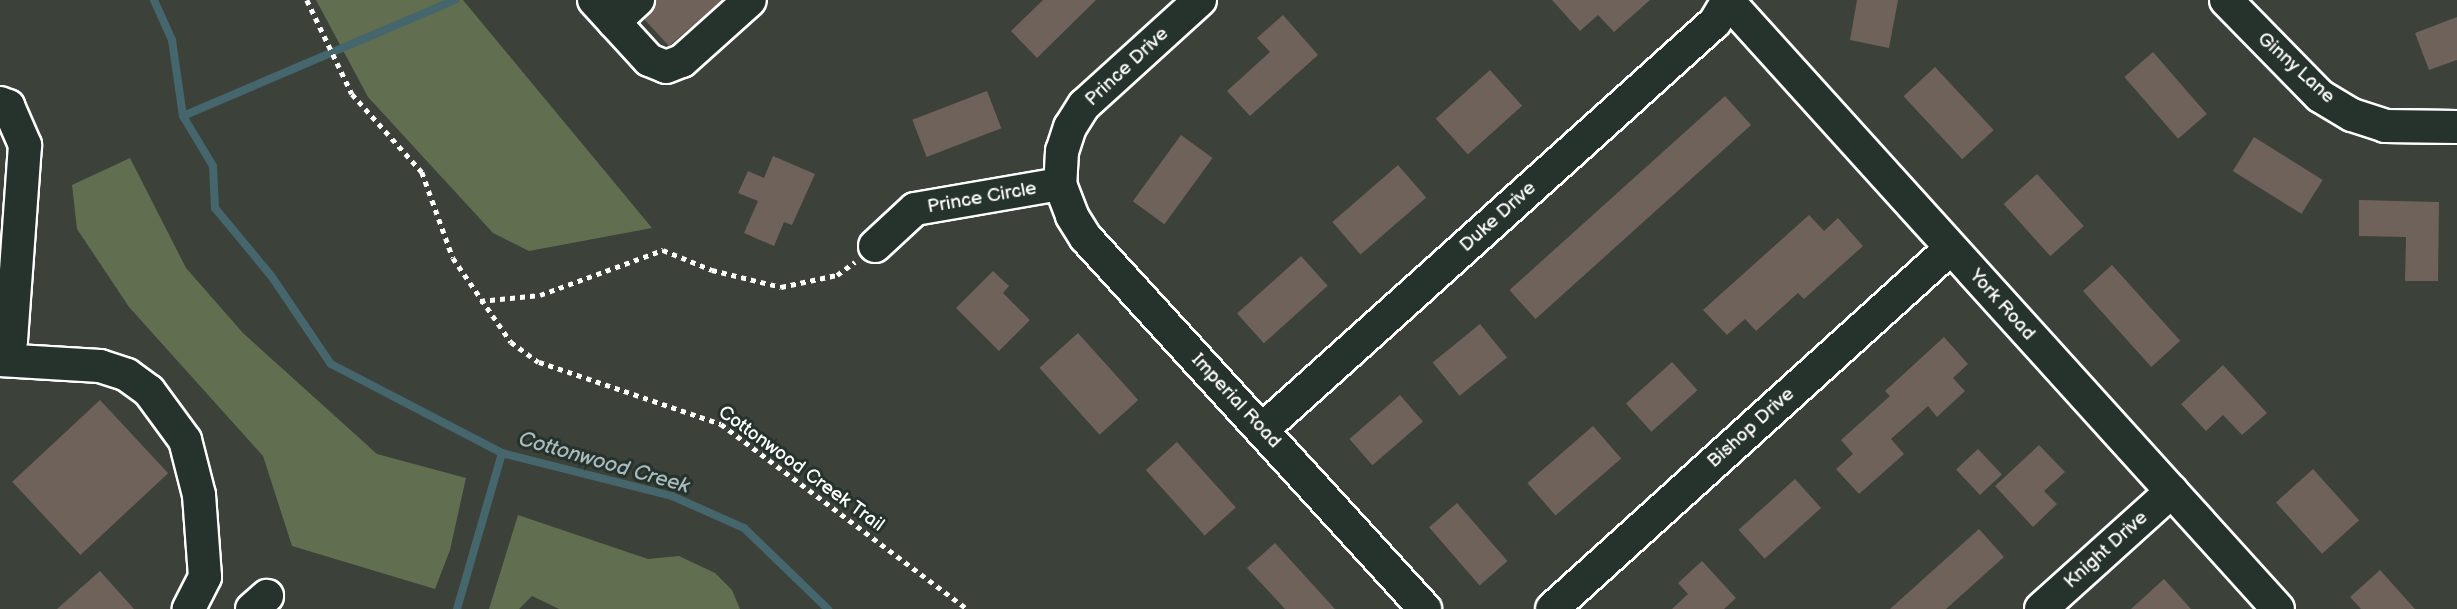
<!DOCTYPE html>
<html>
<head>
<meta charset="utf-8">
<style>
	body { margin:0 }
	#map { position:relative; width:2457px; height:609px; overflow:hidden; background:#3c413a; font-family:"Balsamiq Sans",sans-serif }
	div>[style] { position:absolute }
	.green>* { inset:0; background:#616e50 }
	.stream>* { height:8px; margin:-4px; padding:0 4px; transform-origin:4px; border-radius:4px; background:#45666c }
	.building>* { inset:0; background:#6e625a; transform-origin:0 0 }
	.path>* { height:4.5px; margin-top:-2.25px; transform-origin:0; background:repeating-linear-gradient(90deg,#fff 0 5px,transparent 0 10px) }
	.roads { filter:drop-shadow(2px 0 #fff) drop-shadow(-2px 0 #fff) drop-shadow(0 2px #fff) drop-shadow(0 -2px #fff) }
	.minor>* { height:32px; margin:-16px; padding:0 16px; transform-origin:16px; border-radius:16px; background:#26332d }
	span { translate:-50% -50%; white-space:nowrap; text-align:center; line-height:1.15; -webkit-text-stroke:6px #26332d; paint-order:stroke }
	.street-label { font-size:19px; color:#fff }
	.water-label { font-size:21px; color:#abbabd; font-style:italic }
</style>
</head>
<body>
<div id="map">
	<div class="green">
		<i style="clip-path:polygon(316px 0,463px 0,652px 228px,529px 251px,493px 233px,368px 97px)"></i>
		<i style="clip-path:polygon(130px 158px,186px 268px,243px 333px,377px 454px,466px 478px,450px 550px,435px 589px,292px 546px,263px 456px,129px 307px,77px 229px,72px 185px)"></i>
		<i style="clip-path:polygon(518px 515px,648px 559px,679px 556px,715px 573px,732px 590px,740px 609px,559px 609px,532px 596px,519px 609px,489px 609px)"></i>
	</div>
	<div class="stream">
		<i style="left:154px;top:0;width:44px;rotate:65.8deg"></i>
		<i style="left:172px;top:40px;width:77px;rotate:81.8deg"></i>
		<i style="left:183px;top:116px;width:58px;rotate:59deg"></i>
		<i style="left:213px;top:166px;width:42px;rotate:87.3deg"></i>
		<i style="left:215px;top:208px;width:89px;rotate:50.4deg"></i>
		<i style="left:272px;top:277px;width:105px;rotate:55.9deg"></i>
		<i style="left:331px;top:364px;width:193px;rotate:27.5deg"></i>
		<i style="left:502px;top:453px;width:175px;rotate:14.2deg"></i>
		<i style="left:672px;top:496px;width:79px;rotate:24deg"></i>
		<i style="left:744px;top:528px;width:117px;rotate:44deg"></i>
		<i style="left:183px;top:116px;width:296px;rotate:-23.1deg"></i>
		<i style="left:457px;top:609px;width:162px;rotate:-73.9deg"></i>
	</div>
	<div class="building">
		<i style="clip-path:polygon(656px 0,722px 0,669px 46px,644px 19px)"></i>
		<i style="clip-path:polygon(1043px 0,1096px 0,1037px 58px,1011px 31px)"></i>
		<i style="clip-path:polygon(1552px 0,1650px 0,1614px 32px,1598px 15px,1580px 31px)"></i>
		<i style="clip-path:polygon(1857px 0,1898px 0,1889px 48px,1850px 40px)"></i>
		<i style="clip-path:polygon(1283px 15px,1318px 55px,1250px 116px,1227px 91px,1270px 52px,1257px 38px)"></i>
		<i style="clip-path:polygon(2457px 17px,2457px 60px,2429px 70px,2415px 33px)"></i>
		<i style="left:2153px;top:52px;width:82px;height:38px;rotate:49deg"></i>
		<i style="left:1935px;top:67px;width:86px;height:43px;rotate:47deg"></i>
		<i style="left:1490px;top:70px;width:48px;height:73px;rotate:48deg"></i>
		<i style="left:987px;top:91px;width:40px;height:80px;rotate:69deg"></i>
		<i style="left:1725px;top:96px;width:39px;height:290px;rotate:48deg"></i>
		<i style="left:1181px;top:135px;width:39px;height:82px;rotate:36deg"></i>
		<i style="left:2254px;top:137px;width:81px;height:40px;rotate:32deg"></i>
		<i style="clip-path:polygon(773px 156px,815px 174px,792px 225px,784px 222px,774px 246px,744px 233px,758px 201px,738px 193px,748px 171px,764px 178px)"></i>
		<i style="left:1398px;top:165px;width:43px;height:87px;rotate:49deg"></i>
		<i style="left:2037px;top:174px;width:70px;height:45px;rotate:48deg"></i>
		<i style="clip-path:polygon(2359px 200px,2439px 202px,2438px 281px,2405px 281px,2406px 237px,2359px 236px)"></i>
		<i style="clip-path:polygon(1809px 215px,1824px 231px,1838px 218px,1863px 246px,1804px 299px,1798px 293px,1756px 331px,1745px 319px,1727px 335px,1703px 310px)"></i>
		<i style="left:1301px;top:256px;width:40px;height:86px;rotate:48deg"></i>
		<i style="left:2112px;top:265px;width:102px;height:39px;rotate:48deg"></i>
		<i style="clip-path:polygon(993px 271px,1009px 286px,1003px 293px,1030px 320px,999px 351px,956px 308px)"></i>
		<i style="left:1480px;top:324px;width:43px;height:61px;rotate:51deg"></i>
		<i style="left:1078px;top:333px;width:90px;height:52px;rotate:48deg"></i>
		<i style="clip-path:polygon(1944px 337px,1968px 364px,1953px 378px,1965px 391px,1937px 417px,1928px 406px,1891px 439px,1904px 454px,1859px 494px,1836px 469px,1853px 454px,1841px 440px,1890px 396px,1885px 391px)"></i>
		<i style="left:1672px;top:362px;width:38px;height:62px;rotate:48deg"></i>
		<i style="clip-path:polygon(2223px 365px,2267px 413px,2242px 435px,2223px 415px,2206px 431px,2181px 404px)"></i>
		<i style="left:1400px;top:395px;width:35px;height:67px;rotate:49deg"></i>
		<i style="left:100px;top:400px;width:100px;height:120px;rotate:47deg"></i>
		<i style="left:1593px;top:426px;width:43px;height:87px;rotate:49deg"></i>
		<i style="left:1177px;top:442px;width:88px;height:42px;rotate:48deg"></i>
		<i style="clip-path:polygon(2039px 445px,2065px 472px,2044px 491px,2057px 504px,2033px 527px,1995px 486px)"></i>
		<i style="left:1978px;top:449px;width:35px;height:30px;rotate:47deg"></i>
		<i style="left:2313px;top:469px;width:69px;height:50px;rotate:48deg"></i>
		<i style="left:1795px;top:479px;width:39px;height:76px;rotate:48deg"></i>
		<i style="left:1457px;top:503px;width:77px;height:37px;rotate:49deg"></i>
		<i style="clip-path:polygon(1979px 529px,2004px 557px,1946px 609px,1890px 609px)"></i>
		<i style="clip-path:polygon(1275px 543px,1335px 609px,1285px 609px,1247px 568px)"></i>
		<i style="clip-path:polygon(1702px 561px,1736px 598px,1724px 609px,1672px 609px,1688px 594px,1678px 583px)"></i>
		<i style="clip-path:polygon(2380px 570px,2415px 609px,2361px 609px,2350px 597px)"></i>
		<i style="clip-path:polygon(100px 571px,134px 609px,57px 609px)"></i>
		<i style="clip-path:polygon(2164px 579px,2191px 609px,2131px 609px)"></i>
	</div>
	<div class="path">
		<i style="left:307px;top:0;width:104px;rotate:64.4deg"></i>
		<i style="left:352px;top:94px;width:105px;rotate:48.1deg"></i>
		<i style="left:422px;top:172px;width:91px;rotate:70.2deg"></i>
		<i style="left:453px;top:258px;width:102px;rotate:55.4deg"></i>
		<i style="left:511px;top:342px;width:34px;rotate:36deg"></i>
		<i style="left:539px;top:362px;width:192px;rotate:18.8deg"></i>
		<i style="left:721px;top:424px;width:308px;rotate:36.9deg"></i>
		<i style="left:480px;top:301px;width:60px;rotate:-5.7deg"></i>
		<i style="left:540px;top:295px;width:131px;rotate:-20.1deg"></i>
		<i style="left:663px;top:250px;width:53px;rotate:22.2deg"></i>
		<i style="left:712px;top:270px;width:71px;rotate:13.8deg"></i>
		<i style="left:781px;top:287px;width:57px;rotate:-12.1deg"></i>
		<i style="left:837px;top:275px;width:22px;rotate:-36deg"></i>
	</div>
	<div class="roads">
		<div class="minor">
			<i style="left:594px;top:0;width:81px;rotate:47.5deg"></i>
			<i style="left:649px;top:60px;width:18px;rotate:22deg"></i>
			<i style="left:666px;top:67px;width:17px;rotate:-21deg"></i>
			<i style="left:682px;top:61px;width:91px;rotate:-41.9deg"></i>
			<i style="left:1200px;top:0;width:156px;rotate:137.8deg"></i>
			<i style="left:1084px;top:105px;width:26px;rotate:122deg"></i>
			<i style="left:1070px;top:127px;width:25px;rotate:108deg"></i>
			<i style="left:1062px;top:151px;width:33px;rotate:93deg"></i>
			<i style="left:1060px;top:184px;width:34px;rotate:69deg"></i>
			<i style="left:1072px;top:216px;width:26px;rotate:58deg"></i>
			<i style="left:1086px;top:238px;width:503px;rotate:47.58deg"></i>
			<i style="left:1727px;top:0;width:821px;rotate:47.86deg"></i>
			<i style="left:2226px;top:0;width:134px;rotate:45.6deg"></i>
			<i style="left:2320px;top:96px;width:37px;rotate:31deg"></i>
			<i style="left:2352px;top:115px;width:35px;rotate:18deg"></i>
			<i style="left:2385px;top:126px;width:72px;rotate:0.8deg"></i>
			<i style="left:614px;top:22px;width:33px;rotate:-43deg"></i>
			<i style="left:0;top:103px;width:9px;rotate:21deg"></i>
			<i style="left:8px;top:106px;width:43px;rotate:66.4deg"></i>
			<i style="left:25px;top:145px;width:196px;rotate:94.1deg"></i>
			<i style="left:11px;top:340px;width:14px;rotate:141deg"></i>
			<i style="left:875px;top:246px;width:54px;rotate:-42.8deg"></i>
			<i style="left:915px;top:209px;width:147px;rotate:-9.8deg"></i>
			<i style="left:0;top:360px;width:100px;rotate:3.4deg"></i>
			<i style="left:100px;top:366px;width:28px;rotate:18deg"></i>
			<i style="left:127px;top:375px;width:27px;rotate:36deg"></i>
			<i style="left:149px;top:391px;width:61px;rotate:53.7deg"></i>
			<i style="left:185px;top:440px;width:57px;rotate:75.7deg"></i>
			<i style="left:199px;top:495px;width:82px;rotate:85.8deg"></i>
			<i style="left:205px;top:577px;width:36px;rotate:117deg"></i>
			<i style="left:1263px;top:429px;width:608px;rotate:-42deg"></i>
			<i style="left:1715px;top:22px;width:26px;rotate:-59deg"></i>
			<i style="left:252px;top:609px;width:20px;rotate:-41deg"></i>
			<i style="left:1552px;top:609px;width:538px;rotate:-42.14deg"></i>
			<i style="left:2041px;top:609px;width:176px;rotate:-42deg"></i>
		</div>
	</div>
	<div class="street-label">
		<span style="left:1127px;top:67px;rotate:-43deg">Prince Drive</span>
		<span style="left:2296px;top:68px;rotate:42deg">Ginny Lane</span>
		<span style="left:982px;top:198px;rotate:-10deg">Prince Circle</span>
		<span style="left:1498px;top:217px;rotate:-42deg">Duke Drive</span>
		<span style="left:2002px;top:305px;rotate:48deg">York Road</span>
		<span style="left:1236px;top:401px;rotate:47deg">Imperial Road</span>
		<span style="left:1751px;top:428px;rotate:-42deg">Bishop Drive</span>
		<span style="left:801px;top:469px;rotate:36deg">Cottonwood Creek Trail</span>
		<span style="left:2106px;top:550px;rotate:-42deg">Knight Drive</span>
	</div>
	<div class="water-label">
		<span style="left:604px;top:463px;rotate:16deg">Cottonwood Creek</span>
	</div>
</div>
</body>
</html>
